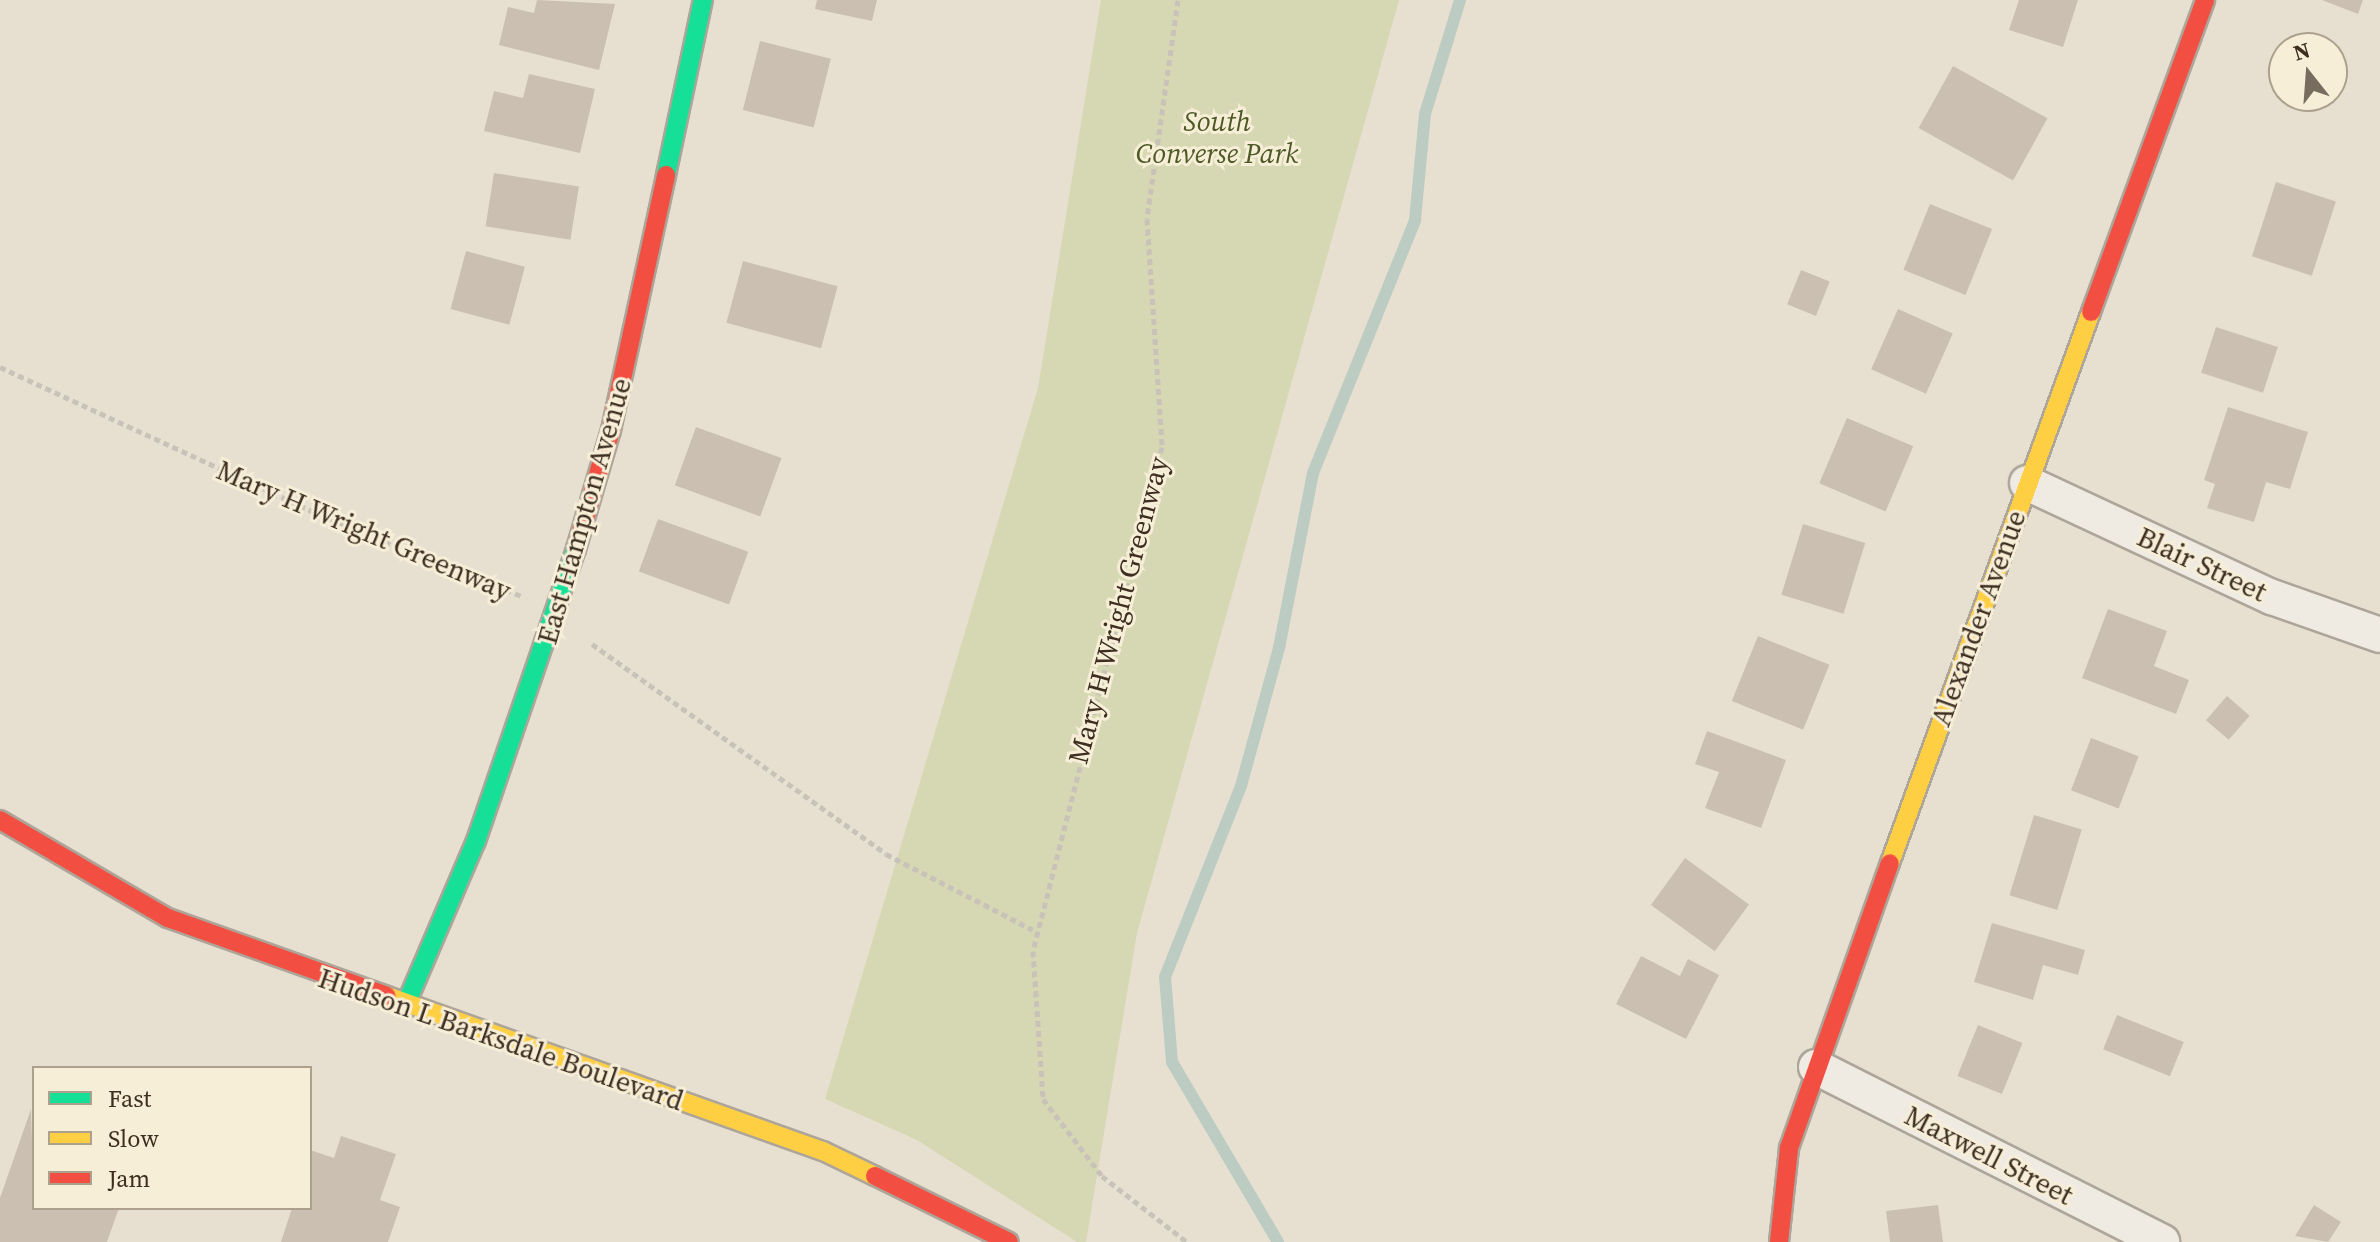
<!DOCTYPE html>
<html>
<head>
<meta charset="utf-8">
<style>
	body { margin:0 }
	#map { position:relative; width:2380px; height:1242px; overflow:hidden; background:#e7e0d1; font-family:"Source Serif 4",serif }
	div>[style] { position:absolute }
	.green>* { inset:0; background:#d6d7b3 }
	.stream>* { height:12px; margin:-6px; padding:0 6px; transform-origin:6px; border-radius:6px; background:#bcccc2 }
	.building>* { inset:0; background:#cbbfb2; transform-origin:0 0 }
	.path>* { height:5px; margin-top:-2.5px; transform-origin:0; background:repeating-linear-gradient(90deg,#c8c2b9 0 6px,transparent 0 10px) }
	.roads { filter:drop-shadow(2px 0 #ada599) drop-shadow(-2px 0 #ada599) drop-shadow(0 2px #ada599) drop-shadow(0 -2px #ada599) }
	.street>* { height:34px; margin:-17px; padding:0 17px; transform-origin:17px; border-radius:17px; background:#efebe3 }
	.fast>* { height:18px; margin:-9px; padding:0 9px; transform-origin:9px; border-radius:9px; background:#16e098 }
	.slow>* { height:18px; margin:-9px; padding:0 9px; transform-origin:9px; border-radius:9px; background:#ffcf43 }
	.jam>* { height:18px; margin:-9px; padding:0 9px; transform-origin:9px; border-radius:9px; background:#f24e42 }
	span { translate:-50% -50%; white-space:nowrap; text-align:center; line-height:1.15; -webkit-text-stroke:6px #f7eed8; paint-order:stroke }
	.park-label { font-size:28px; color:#4d5a26; font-style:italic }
	.street-label { font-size:28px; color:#3d2e20 }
	.legend { position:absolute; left:32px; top:1066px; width:280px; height:144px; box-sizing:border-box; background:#f7eed8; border:2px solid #ada18e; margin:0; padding:10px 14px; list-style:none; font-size:24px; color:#3d2e20 }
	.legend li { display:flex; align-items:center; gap:16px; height:40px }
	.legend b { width:40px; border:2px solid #ada18e }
	.north { position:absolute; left:2268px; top:32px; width:80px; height:80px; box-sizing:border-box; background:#f7eed8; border:2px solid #ada18e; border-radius:50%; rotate:343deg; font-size:22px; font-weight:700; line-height:32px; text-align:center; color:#3d2e20 }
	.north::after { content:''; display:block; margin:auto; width:28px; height:36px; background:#786c5e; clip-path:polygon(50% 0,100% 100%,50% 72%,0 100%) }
</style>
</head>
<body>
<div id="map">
	<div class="green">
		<i style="clip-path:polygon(1101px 0,1399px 0,1137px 933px,1086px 1242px,1077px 1242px,917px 1140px,825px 1099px,1038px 388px)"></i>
	</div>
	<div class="stream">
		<i style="left:1278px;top:1242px;width:209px;rotate:-120.5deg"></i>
		<i style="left:1172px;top:1062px;width:85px;rotate:-94.7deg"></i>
		<i style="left:1165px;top:977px;width:206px;rotate:-68.3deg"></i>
		<i style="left:1241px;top:786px;width:143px;rotate:-74.6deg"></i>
		<i style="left:1279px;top:648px;width:178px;rotate:-79deg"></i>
		<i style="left:1313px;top:473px;width:273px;rotate:-68deg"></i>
		<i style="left:1415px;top:220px;width:106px;rotate:-84.6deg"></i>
		<i style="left:1425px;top:114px;width:119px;rotate:-72.9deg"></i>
	</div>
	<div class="building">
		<i style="clip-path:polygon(537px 0,615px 4px,599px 70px,499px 45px,508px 7px,534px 13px)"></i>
		<i style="clip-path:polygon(817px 0,877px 0,872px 21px,815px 9px)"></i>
		<i style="clip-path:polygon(2019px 0,2078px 0,2063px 47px,2009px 30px)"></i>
		<i style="clip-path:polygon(2322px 0,2363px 0,2358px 14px)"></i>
		<i style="left:760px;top:41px;width:73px;height:71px;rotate:14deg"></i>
		<i style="left:1953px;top:66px;width:108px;height:71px;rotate:29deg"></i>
		<i style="clip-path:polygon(529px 74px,595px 89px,580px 153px,484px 131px,494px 91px,523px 98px)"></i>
		<i style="left:494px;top:173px;width:86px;height:54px;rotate:9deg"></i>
		<i style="left:2276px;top:182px;width:63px;height:78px;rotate:18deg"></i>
		<i style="left:1930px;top:204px;width:67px;height:71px;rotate:22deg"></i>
		<i style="left:466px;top:251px;width:61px;height:60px;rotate:15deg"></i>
		<i style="left:743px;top:261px;width:98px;height:64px;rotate:15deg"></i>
		<i style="left:1801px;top:270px;width:31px;height:37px;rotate:22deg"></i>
		<i style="left:1898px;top:309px;width:60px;height:66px;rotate:24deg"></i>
		<i style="left:2216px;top:327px;width:65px;height:48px;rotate:18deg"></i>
		<i style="clip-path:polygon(2228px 407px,2308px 432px,2290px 489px,2266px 482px,2254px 522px,2207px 508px,2215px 484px,2204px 480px)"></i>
		<i style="left:1847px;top:418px;width:72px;height:71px;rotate:23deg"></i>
		<i style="left:696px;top:427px;width:91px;height:62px;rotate:20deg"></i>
		<i style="left:658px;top:519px;width:96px;height:56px;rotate:20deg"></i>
		<i style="left:1803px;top:524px;width:65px;height:74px;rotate:17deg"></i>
		<i style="clip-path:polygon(2108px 609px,2167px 631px,2154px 666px,2189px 680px,2176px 714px,2082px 678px)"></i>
		<i style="left:1758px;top:636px;width:77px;height:70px;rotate:22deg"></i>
		<i style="left:2227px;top:696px;width:30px;height:32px;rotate:41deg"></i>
		<i style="clip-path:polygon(1707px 731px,1786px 760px,1761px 828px,1705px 808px,1719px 772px,1695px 764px)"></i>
		<i style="left:2091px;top:738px;width:51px;height:56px;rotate:21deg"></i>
		<i style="left:2034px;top:815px;width:50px;height:84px;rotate:17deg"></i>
		<i style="left:1685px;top:858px;width:79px;height:58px;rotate:36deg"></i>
		<i style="clip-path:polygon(1992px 923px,2085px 950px,2078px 975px,2043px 965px,2033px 1000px,1974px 982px)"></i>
		<i style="clip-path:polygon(1641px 956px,1680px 976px,1688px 959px,1719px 975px,1686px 1039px,1616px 1004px)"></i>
		<i style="left:2117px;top:1015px;width:72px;height:37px;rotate:22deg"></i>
		<i style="left:1978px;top:1025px;width:48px;height:55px;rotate:22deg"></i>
		<i style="clip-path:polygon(31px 1109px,34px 1208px,119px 1208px,107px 1242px,0 1242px,0 1198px)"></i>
		<i style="clip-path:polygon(341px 1136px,396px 1154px,380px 1200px,400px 1207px,388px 1242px,281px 1242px,292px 1208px,310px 1208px,310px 1150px,334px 1158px)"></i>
		<i style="clip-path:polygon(1938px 1205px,1943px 1242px,1890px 1242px,1886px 1211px)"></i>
		<i style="clip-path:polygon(2314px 1205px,2341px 1222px,2328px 1242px,2295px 1236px)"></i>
	</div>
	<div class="path">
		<i style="left:1178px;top:0;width:221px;rotate:98.1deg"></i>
		<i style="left:1147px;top:219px;width:228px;rotate:86.2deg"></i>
		<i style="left:1162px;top:447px;width:520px;rotate:104.36deg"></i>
		<i style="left:1033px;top:951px;width:148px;rotate:86.1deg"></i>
		<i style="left:1043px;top:1099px;width:97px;rotate:52.5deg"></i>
		<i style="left:1102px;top:1176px;width:108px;rotate:37.8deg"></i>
		<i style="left:0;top:367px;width:343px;rotate:24.8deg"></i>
		<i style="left:311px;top:511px;width:227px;rotate:22deg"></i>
		<i style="left:592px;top:644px;width:361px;rotate:35.5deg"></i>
		<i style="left:886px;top:854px;width:165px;rotate:27.3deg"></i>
	</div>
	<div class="roads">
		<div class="street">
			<i style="left:2027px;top:483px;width:270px;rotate:25deg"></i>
			<i style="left:2272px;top:597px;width:114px;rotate:19.4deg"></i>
			<i style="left:1816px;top:1067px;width:388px;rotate:26.8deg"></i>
		</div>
		<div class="fast">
			<i style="left:666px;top:175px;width:179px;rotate:-78.1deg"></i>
			<i style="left:406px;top:1004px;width:177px;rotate:-66.8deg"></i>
			<i style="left:476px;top:841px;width:309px;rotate:-71.1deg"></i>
		</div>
		<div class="slow">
			<i style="left:1890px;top:863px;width:587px;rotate:-69.96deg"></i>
			<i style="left:387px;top:996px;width:463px;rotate:19.6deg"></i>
			<i style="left:823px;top:1151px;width:58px;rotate:25.7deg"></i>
		</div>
		<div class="jam">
			<i style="left:2091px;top:312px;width:332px;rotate:-69.9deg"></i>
			<i style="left:576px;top:549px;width:124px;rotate:-73.6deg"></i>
			<i style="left:611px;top:430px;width:261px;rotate:-77.8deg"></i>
			<i style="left:0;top:820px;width:194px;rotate:30.3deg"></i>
			<i style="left:168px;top:918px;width:232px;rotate:19.6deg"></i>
			<i style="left:875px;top:1176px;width:149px;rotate:26.2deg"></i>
			<i style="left:1779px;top:1242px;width:95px;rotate:-83.9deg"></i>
			<i style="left:1789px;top:1148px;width:302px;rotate:-70.5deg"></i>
		</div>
	</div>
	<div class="park-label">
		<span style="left:1217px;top:137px">South<br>Converse Park</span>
	</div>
	<div class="street-label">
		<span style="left:584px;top:511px;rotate:-74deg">East Hampton Avenue</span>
		<span style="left:364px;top:530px;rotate:23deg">Mary H Wright Greenway</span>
		<span style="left:2202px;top:564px;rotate:25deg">Blair Street</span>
		<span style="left:1118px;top:610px;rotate:-75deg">Mary H Wright Greenway</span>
		<span style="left:1978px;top:618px;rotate:-70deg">Alexander Avenue</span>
		<span style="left:501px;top:1039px;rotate:19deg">Hudson L Barksdale Boulevard</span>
		<span style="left:1989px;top:1155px;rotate:27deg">Maxwell Street</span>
	</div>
	<ul class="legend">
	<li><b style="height:10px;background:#16e098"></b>Fast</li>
	<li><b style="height:10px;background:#ffcf43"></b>Slow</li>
	<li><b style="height:10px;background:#f24e42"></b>Jam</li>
	</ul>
	<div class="north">N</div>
</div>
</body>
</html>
